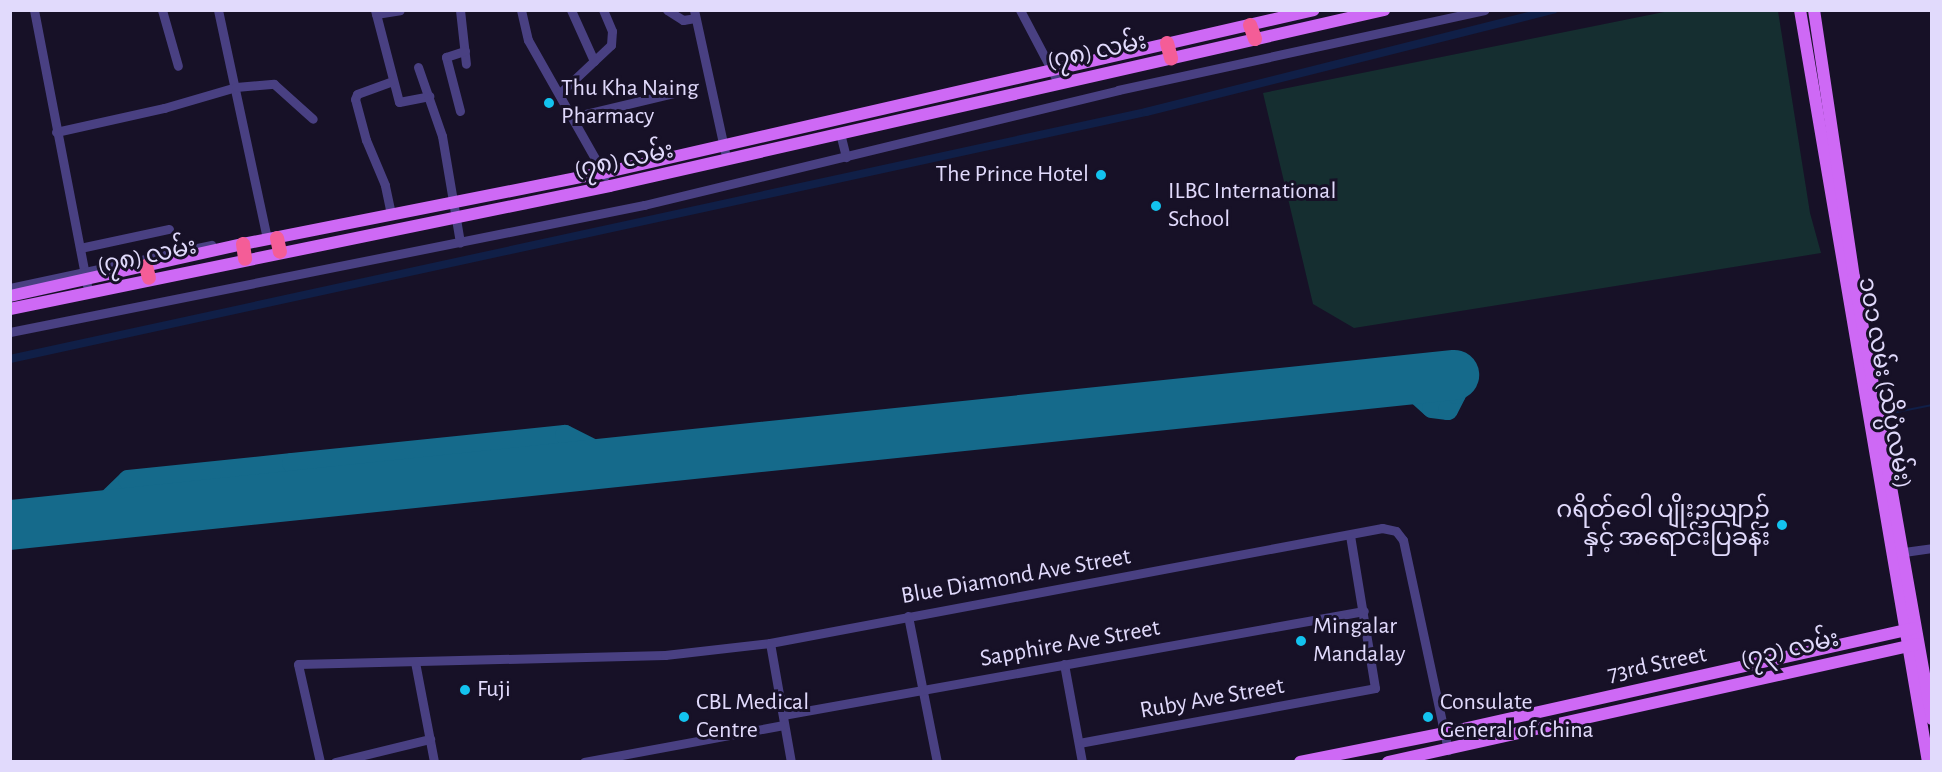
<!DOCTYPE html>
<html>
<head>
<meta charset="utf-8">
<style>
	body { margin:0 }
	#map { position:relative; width:1942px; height:772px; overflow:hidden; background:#171127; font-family:"Alegreya Sans","Noto Sans Myanmar",sans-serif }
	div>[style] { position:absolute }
	.green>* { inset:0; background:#152e30 }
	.stream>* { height:2px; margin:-1px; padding:0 1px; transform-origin:1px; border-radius:1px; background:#101f47 }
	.canal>* { height:8px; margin:-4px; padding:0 4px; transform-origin:4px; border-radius:4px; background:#101f47 }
	.taxiway>* { height:20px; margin:-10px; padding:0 10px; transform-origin:10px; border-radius:10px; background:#156a8b }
	.runway>* { height:50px; margin:-25px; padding:0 25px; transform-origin:25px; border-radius:25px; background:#156a8b }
	.minor>* { height:9px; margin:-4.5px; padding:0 4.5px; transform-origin:4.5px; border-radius:4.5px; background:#494082 }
	.major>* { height:12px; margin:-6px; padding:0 6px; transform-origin:6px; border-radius:6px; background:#ce69f5 }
	.highway>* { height:14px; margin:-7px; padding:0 7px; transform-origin:7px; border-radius:7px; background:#f45d97 }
	.dots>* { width:16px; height:16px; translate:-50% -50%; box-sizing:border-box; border:3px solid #171127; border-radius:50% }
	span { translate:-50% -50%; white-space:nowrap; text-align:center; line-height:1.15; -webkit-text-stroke:6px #171127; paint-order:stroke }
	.street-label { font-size:24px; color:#e1dafc }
	.poi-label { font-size:24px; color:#e1dafc }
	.left { translate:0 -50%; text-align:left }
	.right { translate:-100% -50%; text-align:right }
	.frame { position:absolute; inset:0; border:12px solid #e1dafc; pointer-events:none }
</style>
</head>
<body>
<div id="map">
	<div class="green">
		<i style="clip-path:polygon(1669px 11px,1778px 11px,1810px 213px,1821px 253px,1354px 328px,1313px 304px,1263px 93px)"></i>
	</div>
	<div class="stream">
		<i style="left:1887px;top:414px;width:46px;rotate:-11.3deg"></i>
	</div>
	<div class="canal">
		<i style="left:10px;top:359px;width:1163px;rotate:-12.27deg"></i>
		<i style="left:1146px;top:112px;width:420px;rotate:-14.1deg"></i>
	</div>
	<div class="taxiway">
		<i style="left:1402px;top:381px;width:40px;rotate:42deg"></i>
		<i style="left:1432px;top:408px;width:16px;rotate:7deg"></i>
		<i style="left:1448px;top:410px;width:18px;rotate:-63deg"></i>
		<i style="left:1456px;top:394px;width:19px;rotate:-96deg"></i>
		<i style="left:90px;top:517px;width:53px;rotate:-44.2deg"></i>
		<i style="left:128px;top:480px;width:165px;rotate:-5.9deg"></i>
		<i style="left:292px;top:463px;width:274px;rotate:-5.9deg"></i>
		<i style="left:565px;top:435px;width:60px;rotate:26.6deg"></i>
	</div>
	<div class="runway">
		<i style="left:10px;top:525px;width:1452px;rotate:-5.93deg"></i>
	</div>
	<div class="minor">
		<i style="left:34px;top:10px;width:280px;rotate:79.1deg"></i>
		<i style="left:162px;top:10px;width:58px;rotate:74.1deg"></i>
		<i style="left:218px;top:10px;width:234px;rotate:77.9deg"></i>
		<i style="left:375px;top:10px;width:95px;rotate:75.4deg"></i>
		<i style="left:399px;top:102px;width:31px;rotate:-11deg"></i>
		<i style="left:460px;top:10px;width:54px;rotate:83.7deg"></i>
		<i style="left:521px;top:10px;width:31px;rotate:77deg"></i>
		<i style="left:528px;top:40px;width:156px;rotate:60.5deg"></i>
		<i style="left:571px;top:10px;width:56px;rotate:65.7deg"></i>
		<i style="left:667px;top:10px;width:19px;rotate:32deg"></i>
		<i style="left:683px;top:20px;width:12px;rotate:-9deg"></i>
		<i style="left:694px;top:10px;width:145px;rotate:77.7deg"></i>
		<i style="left:1020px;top:10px;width:81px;rotate:62.2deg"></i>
		<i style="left:376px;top:14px;width:24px;rotate:-9deg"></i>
		<i style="left:418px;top:67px;width:73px;rotate:70.8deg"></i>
		<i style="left:442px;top:136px;width:108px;rotate:80.4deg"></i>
		<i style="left:560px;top:93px;width:70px;rotate:-43.3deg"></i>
		<i style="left:611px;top:45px;width:14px;rotate:-86deg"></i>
		<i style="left:612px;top:31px;width:23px;rotate:-113deg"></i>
		<i style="left:460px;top:111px;width:56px;rotate:-104.5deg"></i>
		<i style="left:446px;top:57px;width:20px;rotate:-18deg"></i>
		<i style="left:573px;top:117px;width:116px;rotate:-13.4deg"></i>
		<i style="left:56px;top:132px;width:111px;rotate:-12.5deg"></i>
		<i style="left:164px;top:108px;width:75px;rotate:-16.3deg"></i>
		<i style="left:236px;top:87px;width:38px;rotate:-5deg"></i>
		<i style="left:274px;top:84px;width:52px;rotate:41.9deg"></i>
		<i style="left:840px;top:133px;width:25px;rotate:76deg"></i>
		<i style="left:391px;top:214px;width:30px;rotate:-102deg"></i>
		<i style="left:385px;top:185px;width:49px;rotate:-112.9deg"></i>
		<i style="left:366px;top:140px;width:42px;rotate:-105deg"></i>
		<i style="left:355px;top:99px;width:5px;rotate:-68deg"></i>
		<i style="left:357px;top:94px;width:38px;rotate:-20deg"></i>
		<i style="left:80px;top:248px;width:91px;rotate:-12.1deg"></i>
		<i style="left:10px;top:288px;width:206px;rotate:-12.1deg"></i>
		<i style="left:10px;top:332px;width:647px;rotate:-11.33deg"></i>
		<i style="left:644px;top:205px;width:488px;rotate:-13.6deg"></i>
		<i style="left:1118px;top:90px;width:375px;rotate:-12.3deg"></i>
		<i style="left:1904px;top:552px;width:28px;rotate:-8deg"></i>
		<i style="left:908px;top:616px;width:149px;rotate:78.8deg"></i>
		<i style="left:770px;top:643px;width:121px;rotate:80deg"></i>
		<i style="left:415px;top:662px;width:102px;rotate:79.2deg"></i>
		<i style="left:1064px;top:664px;width:100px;rotate:79.6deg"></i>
		<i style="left:783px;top:715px;width:590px;rotate:-10.15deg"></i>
		<i style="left:1079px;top:743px;width:301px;rotate:-10.5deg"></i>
		<i style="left:1375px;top:688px;width:155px;rotate:-99.3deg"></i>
		<i style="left:320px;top:762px;width:100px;rotate:-102.7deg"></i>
		<i style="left:298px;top:664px;width:367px;rotate:-1.4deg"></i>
		<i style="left:665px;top:655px;width:106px;rotate:-6.5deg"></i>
		<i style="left:770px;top:643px;width:623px;rotate:-10.64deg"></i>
		<i style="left:1382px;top:528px;width:14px;rotate:12deg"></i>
		<i style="left:1396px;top:531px;width:11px;rotate:52deg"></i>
		<i style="left:1403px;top:540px;width:215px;rotate:77.9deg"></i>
		<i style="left:335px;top:762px;width:98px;rotate:-13.6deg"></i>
		<i style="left:584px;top:762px;width:203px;rotate:-10.5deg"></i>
	</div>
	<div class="major">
		<i style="left:1800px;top:10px;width:763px;rotate:80.34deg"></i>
		<i style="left:1814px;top:10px;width:270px;rotate:81.5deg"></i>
		<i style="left:1854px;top:277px;width:449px;rotate:80deg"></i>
		<i style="left:10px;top:296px;width:239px;rotate:-12.6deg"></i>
		<i style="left:243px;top:244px;width:367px;rotate:-11.2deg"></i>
		<i style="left:603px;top:173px;width:729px;rotate:-12.91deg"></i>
		<i style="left:10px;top:309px;width:612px;rotate:-11.59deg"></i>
		<i style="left:610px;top:186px;width:794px;rotate:-12.81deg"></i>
		<i style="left:1300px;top:762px;width:148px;rotate:-11.3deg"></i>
		<i style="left:1445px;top:733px;width:480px;rotate:-12.6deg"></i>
		<i style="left:1388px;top:762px;width:542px;rotate:-12.57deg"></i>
	</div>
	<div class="highway">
		<i style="left:1250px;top:25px;width:15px;rotate:70deg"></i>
		<i style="left:1167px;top:43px;width:16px;rotate:75deg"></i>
		<i style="left:277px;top:238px;width:14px;rotate:78deg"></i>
		<i style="left:243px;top:244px;width:15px;rotate:82deg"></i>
		<i style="left:146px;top:266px;width:12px;rotate:76deg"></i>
	</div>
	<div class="dots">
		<i style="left:549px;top:103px;background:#13c3ef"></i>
		<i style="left:1101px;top:175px;background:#13c3ef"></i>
		<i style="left:1156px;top:206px;background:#13c3ef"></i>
		<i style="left:1782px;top:525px;background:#13c3ef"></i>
		<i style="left:1301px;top:641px;background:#13c3ef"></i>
		<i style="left:465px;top:690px;background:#13c3ef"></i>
		<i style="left:684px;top:717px;background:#13c3ef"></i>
		<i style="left:1428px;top:717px;background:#13c3ef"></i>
	</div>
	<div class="street-label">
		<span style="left:1097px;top:52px;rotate:-12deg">(၇၈) လမ်း</span>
		<span style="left:624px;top:161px;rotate:-12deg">(၇၈) လမ်း</span>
		<span style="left:147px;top:257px;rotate:-12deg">(၇၈) လမ်း</span>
		<span style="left:1884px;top:383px;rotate:80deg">၁၀၁ လမ်း (သိပ္ပံလမ်း)</span>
		<span style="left:1016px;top:577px;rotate:-10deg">Blue Diamond Ave Street</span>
		<span style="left:1070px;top:644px;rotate:-10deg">Sapphire Ave Street</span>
		<span style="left:1790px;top:650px;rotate:-13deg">(၇၃) လမ်း</span>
		<span style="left:1657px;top:665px;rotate:-12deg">73rd Street</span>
		<span style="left:1212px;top:699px;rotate:-10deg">Ruby Ave Street</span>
	</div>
	<div class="poi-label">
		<span class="left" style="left:561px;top:103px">Thu Kha Naing<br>Pharmacy</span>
		<span class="right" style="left:1089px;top:175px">The Prince Hotel</span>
		<span class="left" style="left:1168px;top:206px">ILBC International<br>School</span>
		<span class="right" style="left:1770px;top:525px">ဂရိတ်ဝေါ ပျိုးဥယျာဉ်<br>နှင့် အရောင်းပြခန်း</span>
		<span class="left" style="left:1313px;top:641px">Mingalar<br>Mandalay</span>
		<span class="left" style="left:477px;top:690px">Fuji</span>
		<span class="left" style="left:696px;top:717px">CBL Medical<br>Centre</span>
		<span class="left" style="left:1440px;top:717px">Consulate<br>General of China</span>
	</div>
	<div class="frame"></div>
</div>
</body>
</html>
